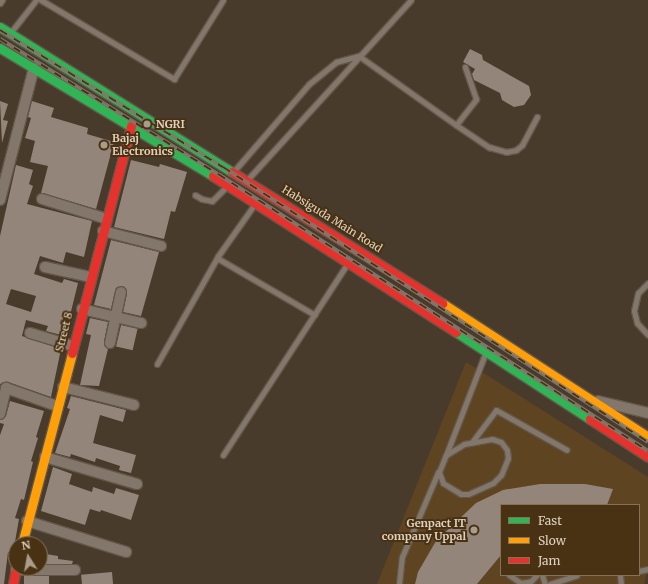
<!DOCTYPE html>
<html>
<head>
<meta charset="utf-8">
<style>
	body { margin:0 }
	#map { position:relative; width:648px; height:584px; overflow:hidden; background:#483b2b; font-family:Merriweather,serif }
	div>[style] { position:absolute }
	.built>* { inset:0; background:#5f4421 }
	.building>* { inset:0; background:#93857a; transform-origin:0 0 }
	.roads { filter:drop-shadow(1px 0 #625749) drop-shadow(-1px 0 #625749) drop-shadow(0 1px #625749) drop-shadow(0 -1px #625749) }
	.lane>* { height:5px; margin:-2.5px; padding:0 2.5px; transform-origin:2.5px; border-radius:2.5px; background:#83776c }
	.street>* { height:10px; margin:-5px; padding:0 5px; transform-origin:5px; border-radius:5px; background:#83776c }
	.fast>* { height:9px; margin:-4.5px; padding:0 4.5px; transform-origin:4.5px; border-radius:4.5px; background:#30b455 }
	.slow>* { height:9px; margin:-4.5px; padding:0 4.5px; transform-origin:4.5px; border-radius:4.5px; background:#ff9f0a }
	.jam>* { height:9px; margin:-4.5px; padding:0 4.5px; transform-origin:4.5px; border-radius:4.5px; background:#e5322d }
	.rail>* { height:4px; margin-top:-2px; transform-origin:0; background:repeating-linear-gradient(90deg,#493213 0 8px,#82776c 0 16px); box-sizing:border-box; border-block:1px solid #82776c }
	.dots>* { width:11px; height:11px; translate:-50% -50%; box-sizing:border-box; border:2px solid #493213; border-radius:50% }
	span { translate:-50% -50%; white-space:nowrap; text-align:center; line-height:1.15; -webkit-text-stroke:4px #493213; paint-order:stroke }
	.poi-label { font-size:11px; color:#dfd0bf; font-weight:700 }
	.left { translate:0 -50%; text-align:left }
	.right { translate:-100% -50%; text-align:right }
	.street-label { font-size:11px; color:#dfd0bf }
	.legend { position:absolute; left:500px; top:504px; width:140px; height:72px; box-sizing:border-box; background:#493213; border:1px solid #857158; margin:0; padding:5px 7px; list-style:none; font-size:12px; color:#dfd0bf }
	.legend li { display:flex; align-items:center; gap:8px; height:20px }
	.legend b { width:20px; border:1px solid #857158 }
	.north { position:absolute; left:8px; top:536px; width:40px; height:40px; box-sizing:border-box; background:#493213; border:1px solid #857158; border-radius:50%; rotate:349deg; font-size:11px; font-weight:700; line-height:16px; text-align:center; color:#dfd0bf }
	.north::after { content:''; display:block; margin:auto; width:14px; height:18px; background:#aa9c8b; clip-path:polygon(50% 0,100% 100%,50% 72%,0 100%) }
</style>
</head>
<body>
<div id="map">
	<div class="built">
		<i style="clip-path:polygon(evenodd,466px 362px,648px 477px,648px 568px,644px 584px,377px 584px,466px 362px,501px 505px,639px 505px,639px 575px,501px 575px,501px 505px)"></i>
	</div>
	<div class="building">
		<i style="clip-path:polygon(470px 49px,482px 55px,483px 60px,529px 86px,531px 95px,524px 105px,514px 107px,502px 100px,500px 93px,474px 80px,472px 74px,475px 69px,463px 62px)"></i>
		<i style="clip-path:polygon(0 101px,8px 104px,3px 120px,8px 121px,2px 143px)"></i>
		<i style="clip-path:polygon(32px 101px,54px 108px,51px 117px,88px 128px,87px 134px,114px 142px,96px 209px,41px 193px,48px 166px,30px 162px,35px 141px,25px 138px,31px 118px,28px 117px)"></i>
		<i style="clip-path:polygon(131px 160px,159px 167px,160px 164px,187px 172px,175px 212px,171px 211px,164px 239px,114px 227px)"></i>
		<i style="clip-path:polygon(evenodd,16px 165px,33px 170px,29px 184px,33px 186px,27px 204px,92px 221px,84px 257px,66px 252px,63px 263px,40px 256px,34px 274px,62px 283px,64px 279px,78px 283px,65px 336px,46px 331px,48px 326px,26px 320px,22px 336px,61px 349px,51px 397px,8px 382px,0 384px,0 236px,16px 165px,11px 289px,36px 296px,31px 312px,6px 304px,11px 289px)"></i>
		<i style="clip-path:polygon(111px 240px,159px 252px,141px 316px,123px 312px,127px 293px,123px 286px,116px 288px,111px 309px,94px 305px)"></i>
		<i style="clip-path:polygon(90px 318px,108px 322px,104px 342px,108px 349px,99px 386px,80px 385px,91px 335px,86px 334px)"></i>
		<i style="left:121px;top:325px;width:17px;height:22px;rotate:13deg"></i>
		<i style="clip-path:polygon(71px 396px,126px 410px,123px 422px,100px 415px,93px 443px,136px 455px,131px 473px,119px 470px,120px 466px,96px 458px,95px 462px,71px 454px,70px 457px,55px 453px,70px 409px,67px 408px)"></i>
		<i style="clip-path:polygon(10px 401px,44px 411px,36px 437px,38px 438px,31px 461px,33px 462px,24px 500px,21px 499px,15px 518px,19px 519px,13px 553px,8px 552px,4px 584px,0 584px,0 435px,4px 424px,0 423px,0 420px,6px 416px)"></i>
		<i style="clip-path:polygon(53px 467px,72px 474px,69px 484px,92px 492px,93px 487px,114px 494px,116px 488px,139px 495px,131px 520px,101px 510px,100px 512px,90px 509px,85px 525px,41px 511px)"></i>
		<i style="clip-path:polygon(540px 484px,585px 484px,613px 489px,607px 505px,501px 505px,501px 555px,477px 584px,415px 584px,418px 572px,436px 541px,476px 503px,503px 490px)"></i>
		<i style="clip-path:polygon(40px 553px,58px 556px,58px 559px,73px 561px,72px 564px,40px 564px)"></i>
		<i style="left:112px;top:572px;width:12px;height:31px;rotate:85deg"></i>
		<i style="left:24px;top:576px;width:25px;height:8px"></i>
	</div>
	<div class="roads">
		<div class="lane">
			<i style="left:41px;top:0;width:155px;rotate:30.7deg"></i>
			<i style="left:174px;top:79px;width:93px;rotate:-58.2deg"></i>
			<i style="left:0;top:3px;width:4px;rotate:-56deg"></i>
			<i style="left:11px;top:32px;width:41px;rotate:-52deg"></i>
			<i style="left:456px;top:125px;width:40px;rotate:34deg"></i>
			<i style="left:489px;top:147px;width:18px;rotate:16deg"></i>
			<i style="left:506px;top:152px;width:10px;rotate:-11deg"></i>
			<i style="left:516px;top:150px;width:8px;rotate:-40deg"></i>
			<i style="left:522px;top:145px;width:32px;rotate:-62deg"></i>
			<i style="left:234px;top:171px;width:115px;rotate:-49.2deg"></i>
			<i style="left:309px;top:84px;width:35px;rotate:-39deg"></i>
			<i style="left:336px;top:62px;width:24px;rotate:-15deg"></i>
			<i style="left:359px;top:56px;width:119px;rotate:35.4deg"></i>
			<i style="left:456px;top:125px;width:33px;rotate:-52deg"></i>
			<i style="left:476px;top:99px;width:34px;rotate:-109deg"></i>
			<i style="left:248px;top:179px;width:242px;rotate:-47.7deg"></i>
			<i style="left:195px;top:195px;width:8px;rotate:30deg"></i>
			<i style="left:202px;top:199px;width:10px;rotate:11deg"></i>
			<i style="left:212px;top:201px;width:20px;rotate:-45deg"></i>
			<i style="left:217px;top:258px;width:113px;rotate:30.2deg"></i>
			<i style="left:648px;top:283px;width:14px;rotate:135deg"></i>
			<i style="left:638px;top:293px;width:18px;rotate:103deg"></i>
			<i style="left:634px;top:311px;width:12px;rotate:76deg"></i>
			<i style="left:637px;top:323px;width:16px;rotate:47deg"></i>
			<i style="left:157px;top:364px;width:124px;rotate:-60.5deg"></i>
			<i style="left:218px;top:256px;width:62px;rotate:-54.8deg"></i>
			<i style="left:492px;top:439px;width:9px;rotate:18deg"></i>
			<i style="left:501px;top:442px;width:10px;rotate:53deg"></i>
			<i style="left:507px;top:450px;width:8px;rotate:83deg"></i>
			<i style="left:508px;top:458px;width:18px;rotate:112deg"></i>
			<i style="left:501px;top:475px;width:11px;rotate:135deg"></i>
			<i style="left:493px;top:483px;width:27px;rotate:156deg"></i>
			<i style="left:468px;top:494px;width:7px;rotate:180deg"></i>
			<i style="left:461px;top:494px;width:21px;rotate:-149deg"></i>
			<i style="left:443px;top:483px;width:12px;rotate:-110deg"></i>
			<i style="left:439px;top:472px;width:18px;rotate:-68deg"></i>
			<i style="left:446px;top:455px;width:21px;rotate:-31deg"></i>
			<i style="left:464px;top:444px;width:28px;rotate:-10deg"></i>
			<i style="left:472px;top:442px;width:40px;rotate:-53deg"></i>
			<i style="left:496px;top:410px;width:81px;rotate:29.4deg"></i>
			<i style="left:223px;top:455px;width:228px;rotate:-57deg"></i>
			<i style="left:446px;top:455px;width:108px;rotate:-68.9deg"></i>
			<i style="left:639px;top:571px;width:9px;rotate:-13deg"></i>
			<i style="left:509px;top:575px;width:14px;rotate:34deg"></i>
			<i style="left:521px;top:583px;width:10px;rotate:-11deg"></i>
			<i style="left:531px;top:581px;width:8px;rotate:-45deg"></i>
			<i style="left:542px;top:575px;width:9px;rotate:72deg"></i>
			<i style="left:620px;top:575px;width:9px;rotate:84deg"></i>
			<i style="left:399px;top:584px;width:27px;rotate:-84deg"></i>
			<i style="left:402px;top:557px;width:92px;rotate:-67deg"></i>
			<i style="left:550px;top:584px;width:28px;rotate:-18deg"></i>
		</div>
		<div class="street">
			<i style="left:42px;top:199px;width:68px;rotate:17.1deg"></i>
			<i style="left:0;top:200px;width:136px;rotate:-75.6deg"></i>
			<i style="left:103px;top:231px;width:60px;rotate:14.5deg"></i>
			<i style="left:45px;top:267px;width:46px;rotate:12.5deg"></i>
			<i style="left:82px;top:309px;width:61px;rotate:13.3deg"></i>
			<i style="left:30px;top:333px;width:45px;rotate:16.8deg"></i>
			<i style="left:110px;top:343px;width:52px;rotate:-77.8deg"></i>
			<i style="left:63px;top:387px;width:73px;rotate:14.2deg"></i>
			<i style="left:598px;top:401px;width:51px;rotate:13.5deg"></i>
			<i style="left:0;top:414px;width:27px;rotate:-77deg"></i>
			<i style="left:6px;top:388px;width:54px;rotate:19.4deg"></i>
			<i style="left:45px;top:457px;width:96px;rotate:16.4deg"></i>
			<i style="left:27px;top:521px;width:104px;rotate:17.4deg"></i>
			<i style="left:16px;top:570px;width:59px"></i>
		</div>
		<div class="fast">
			<i style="left:0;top:27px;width:274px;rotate:32deg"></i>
			<i style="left:0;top:48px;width:249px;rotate:31deg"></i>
			<i style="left:456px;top:332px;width:160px;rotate:33deg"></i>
		</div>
		<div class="slow">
			<i style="left:442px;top:303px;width:246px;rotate:33deg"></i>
			<i style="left:22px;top:544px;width:197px;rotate:-75.3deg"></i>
		</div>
		<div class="jam">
			<i style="left:232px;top:172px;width:248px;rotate:32deg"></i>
			<i style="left:213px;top:176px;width:289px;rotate:32.7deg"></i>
			<i style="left:72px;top:353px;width:235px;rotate:-75.4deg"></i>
			<i style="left:590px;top:419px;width:69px;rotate:33.2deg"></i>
			<i style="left:13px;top:584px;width:16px;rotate:-79deg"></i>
		</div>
	</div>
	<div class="rail">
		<i style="left:0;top:30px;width:262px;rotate:31.6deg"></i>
		<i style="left:223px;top:167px;width:506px;rotate:32.91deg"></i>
		<i style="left:0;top:39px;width:256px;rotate:31.8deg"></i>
		<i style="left:218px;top:174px;width:511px;rotate:32.79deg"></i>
	</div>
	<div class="dots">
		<i style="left:147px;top:124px;background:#aa9c8b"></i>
		<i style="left:104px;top:145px;background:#aa9c8b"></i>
		<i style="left:474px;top:530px;background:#aa9c8b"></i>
	</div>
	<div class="poi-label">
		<span class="left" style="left:156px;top:124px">NGRI</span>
		<span class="left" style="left:112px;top:145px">Bajaj<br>Electronics</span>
		<span class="right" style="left:466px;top:530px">Genpact IT<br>company Uppal</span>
	</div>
	<div class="street-label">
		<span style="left:332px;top:219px;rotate:32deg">Habsiguda Main Road</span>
		<span style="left:64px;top:332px;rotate:-76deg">Street 8</span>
	</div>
	<ul class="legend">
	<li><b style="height:5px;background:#30b455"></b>Fast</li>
	<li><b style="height:5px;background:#ff9f0a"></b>Slow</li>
	<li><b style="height:5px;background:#e5322d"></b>Jam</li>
	</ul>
	<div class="north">N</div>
</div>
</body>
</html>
